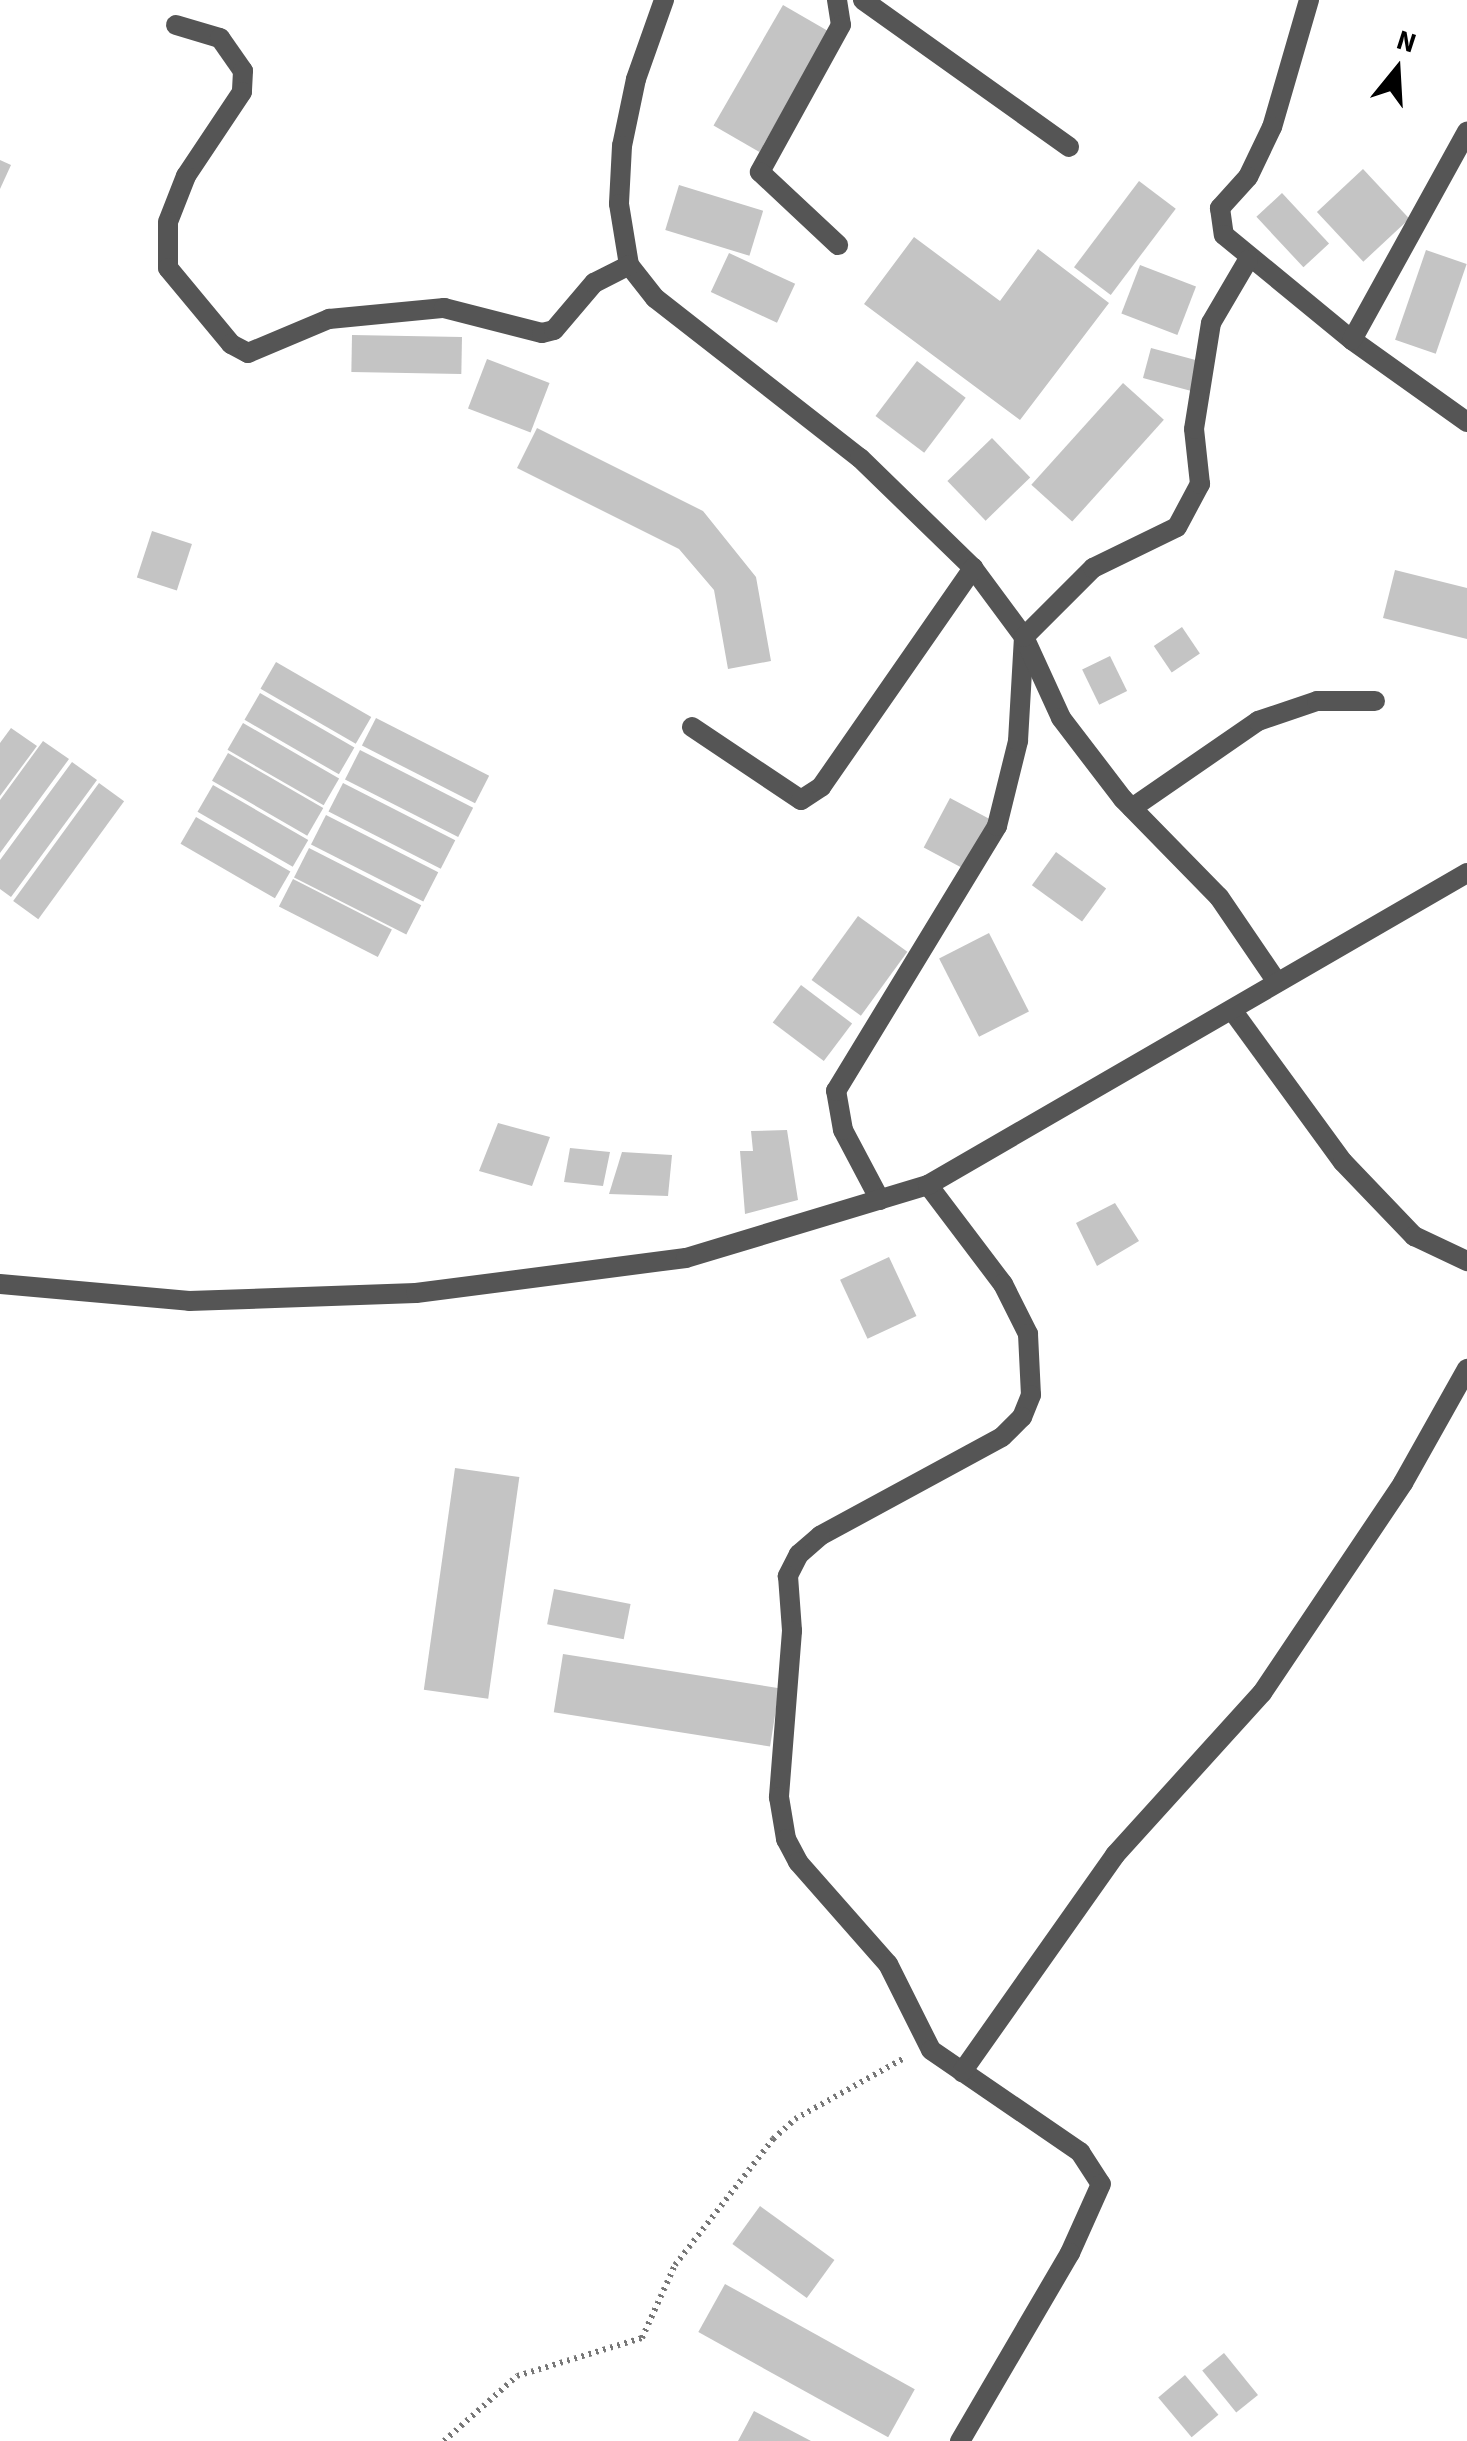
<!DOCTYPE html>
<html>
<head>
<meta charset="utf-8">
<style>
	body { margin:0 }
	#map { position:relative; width:1467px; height:2441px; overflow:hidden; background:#fff; font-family:"Source Sans 3",sans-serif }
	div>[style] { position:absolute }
	.building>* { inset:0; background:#c4c4c4; transform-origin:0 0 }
	.path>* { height:6px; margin-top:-3px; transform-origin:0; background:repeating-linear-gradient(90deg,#777 0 2.5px,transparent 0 7.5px) }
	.lane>* { height:20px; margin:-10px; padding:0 10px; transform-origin:10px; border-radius:10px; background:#555 }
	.street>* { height:20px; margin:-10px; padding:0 10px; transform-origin:10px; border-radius:10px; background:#555 }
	span { translate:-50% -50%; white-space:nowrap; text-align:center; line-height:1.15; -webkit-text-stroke:9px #fff; paint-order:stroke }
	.north { position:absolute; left:1347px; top:20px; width:100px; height:100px; -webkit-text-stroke:8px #fff; paint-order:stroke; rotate:18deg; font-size:28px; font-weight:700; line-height:40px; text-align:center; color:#000 }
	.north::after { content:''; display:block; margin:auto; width:35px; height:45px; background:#000; clip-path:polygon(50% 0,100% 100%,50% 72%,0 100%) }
</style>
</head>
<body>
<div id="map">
	<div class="building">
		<i style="left:783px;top:5px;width:53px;height:139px;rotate:30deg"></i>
		<i style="clip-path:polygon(0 160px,11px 165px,0 189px)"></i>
		<i style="left:1363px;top:169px;width:68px;height:63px;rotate:47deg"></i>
		<i style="left:1139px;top:181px;width:46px;height:108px;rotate:37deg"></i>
		<i style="left:679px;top:185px;width:88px;height:47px;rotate:17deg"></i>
		<i style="left:1282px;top:193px;width:69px;height:35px;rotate:47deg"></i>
		<i style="clip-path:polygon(914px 237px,1000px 301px,1038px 249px,1109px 303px,1020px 420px,864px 304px)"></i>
		<i style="left:1426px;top:250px;width:43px;height:95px;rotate:19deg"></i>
		<i style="left:729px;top:253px;width:73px;height:43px;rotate:25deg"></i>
		<i style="left:1140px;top:265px;width:60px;height:52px;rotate:21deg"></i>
		<i style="left:352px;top:335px;width:110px;height:37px;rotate:1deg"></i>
		<i style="left:1151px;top:348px;width:50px;height:31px;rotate:15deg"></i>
		<i style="left:487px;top:359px;width:67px;height:53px;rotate:21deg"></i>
		<i style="left:917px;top:361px;width:61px;height:69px;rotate:37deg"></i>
		<i style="left:1123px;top:383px;width:55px;height:137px;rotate:42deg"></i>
		<i style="clip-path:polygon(537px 428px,703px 511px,756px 577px,771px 661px,728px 669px,714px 590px,679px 549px,517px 468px)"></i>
		<i style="left:992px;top:438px;width:55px;height:62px;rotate:46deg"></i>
		<i style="left:152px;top:531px;width:42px;height:49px;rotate:18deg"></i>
		<i style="clip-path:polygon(1395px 570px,1467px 588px,1467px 639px,1383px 618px)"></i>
		<i style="left:1182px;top:627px;width:32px;height:34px;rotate:56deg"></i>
		<i style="left:1110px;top:656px;width:39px;height:31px;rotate:64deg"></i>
		<i style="left:276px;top:662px;width:110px;height:31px;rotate:30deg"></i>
		<i style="left:260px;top:693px;width:109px;height:31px;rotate:30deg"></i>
		<i style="left:376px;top:718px;width:127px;height:31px;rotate:27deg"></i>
		<i style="left:243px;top:723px;width:111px;height:31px;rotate:30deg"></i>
		<i style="clip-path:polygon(11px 728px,37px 746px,0 796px,0 743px)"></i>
		<i style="clip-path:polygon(43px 741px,69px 759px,0 853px,0 800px)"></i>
		<i style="left:360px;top:750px;width:127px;height:33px;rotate:27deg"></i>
		<i style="left:228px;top:753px;width:110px;height:32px;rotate:30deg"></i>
		<i style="clip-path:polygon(72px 762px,97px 780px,11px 897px,0 889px,0 860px)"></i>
		<i style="left:99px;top:783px;width:31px;height:146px;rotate:36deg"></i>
		<i style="left:343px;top:783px;width:126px;height:32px;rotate:27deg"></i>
		<i style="left:213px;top:785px;width:110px;height:31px;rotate:30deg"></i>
		<i style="left:950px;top:798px;width:47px;height:56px;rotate:28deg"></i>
		<i style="left:326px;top:815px;width:126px;height:33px;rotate:27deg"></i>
		<i style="left:196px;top:817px;width:109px;height:31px;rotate:30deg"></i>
		<i style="left:309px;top:848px;width:126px;height:33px;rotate:27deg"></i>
		<i style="left:1056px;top:852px;width:62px;height:41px;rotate:36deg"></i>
		<i style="left:293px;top:879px;width:111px;height:31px;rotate:27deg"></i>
		<i style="left:858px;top:916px;width:61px;height:79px;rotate:36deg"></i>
		<i style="left:989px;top:933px;width:88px;height:56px;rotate:63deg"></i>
		<i style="left:801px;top:985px;width:64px;height:47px;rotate:37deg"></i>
		<i style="clip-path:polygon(498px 1123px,550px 1137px,532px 1186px,479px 1171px)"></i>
		<i style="clip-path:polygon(787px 1130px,798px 1200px,745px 1214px,740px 1151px,753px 1151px,751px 1131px)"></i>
		<i style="clip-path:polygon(570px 1148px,610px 1152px,603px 1186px,564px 1182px)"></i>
		<i style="clip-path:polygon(622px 1152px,672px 1155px,668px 1196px,609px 1194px)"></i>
		<i style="clip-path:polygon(1115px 1203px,1139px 1241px,1097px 1266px,1076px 1223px)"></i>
		<i style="left:889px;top:1257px;width:65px;height:54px;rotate:65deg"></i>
		<i style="left:455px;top:1468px;width:65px;height:224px;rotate:8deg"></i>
		<i style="left:554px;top:1589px;width:78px;height:36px;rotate:11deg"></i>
		<i style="left:563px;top:1654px;width:219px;height:59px;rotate:9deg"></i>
		<i style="left:760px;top:2206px;width:92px;height:47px;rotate:36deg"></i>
		<i style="left:725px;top:2284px;width:217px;height:55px;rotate:29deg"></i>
		<i style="left:1224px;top:2353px;width:54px;height:28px;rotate:51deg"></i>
		<i style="left:1185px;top:2375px;width:52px;height:35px;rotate:50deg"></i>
		<i style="clip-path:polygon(754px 2411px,811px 2441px,738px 2441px)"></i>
	</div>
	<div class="path">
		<i style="left:444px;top:2441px;width:98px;rotate:-41.7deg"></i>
		<i style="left:517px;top:2376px;width:131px;rotate:-16.9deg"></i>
		<i style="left:642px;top:2338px;width:80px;rotate:-65.7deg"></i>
		<i style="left:675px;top:2265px;width:160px;rotate:-52.1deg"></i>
		<i style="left:773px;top:2139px;width:30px;rotate:-42deg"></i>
		<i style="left:795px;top:2119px;width:127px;rotate:-29.2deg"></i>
	</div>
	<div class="lane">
		<i style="left:837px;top:0;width:25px;rotate:81deg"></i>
		<i style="left:841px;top:25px;width:168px;rotate:118.9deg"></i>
		<i style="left:760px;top:172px;width:107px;rotate:43.1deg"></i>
		<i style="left:863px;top:0;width:253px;rotate:35.5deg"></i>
		<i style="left:1132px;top:808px;width:153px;rotate:-34.6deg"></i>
		<i style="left:1258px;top:721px;width:62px;rotate:-18.7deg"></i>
		<i style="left:1317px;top:701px;width:58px"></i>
		<i style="left:880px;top:1200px;width:79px;rotate:-117.9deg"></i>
		<i style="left:843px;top:1130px;width:40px;rotate:-100deg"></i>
		<i style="left:836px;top:1091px;width:310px;rotate:-58.7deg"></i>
		<i style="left:997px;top:826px;width:88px;rotate:-76.1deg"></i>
		<i style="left:1018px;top:741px;width:104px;rotate:-86.7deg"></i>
	</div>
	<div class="street">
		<i style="left:664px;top:0;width:84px;rotate:109.5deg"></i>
		<i style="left:636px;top:79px;width:68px;rotate:101.8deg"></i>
		<i style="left:622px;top:146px;width:58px;rotate:93deg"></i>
		<i style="left:619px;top:204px;width:62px;rotate:80.7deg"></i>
		<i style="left:629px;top:265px;width:42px;rotate:51.8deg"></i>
		<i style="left:655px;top:298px;width:260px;rotate:38deg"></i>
		<i style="left:860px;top:458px;width:158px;rotate:44.2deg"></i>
		<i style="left:973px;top:568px;width:86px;rotate:53.5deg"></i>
		<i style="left:1024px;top:637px;width:89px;rotate:65.4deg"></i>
		<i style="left:1061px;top:718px;width:102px;rotate:52.6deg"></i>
		<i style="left:1123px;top:799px;width:137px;rotate:45.6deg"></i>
		<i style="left:1219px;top:897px;width:99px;rotate:55.7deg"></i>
		<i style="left:1309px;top:0;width:132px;rotate:106.2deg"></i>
		<i style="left:1272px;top:127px;width:55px;rotate:115.6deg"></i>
		<i style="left:1248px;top:177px;width:42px;rotate:132.1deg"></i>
		<i style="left:1220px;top:208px;width:27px;rotate:82deg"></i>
		<i style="left:1224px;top:235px;width:166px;rotate:39.4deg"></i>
		<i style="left:1352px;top:340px;width:141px;rotate:35.5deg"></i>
		<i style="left:176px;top:25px;width:46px;rotate:16.5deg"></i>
		<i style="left:220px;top:38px;width:40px;rotate:55.1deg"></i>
		<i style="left:243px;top:71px;width:21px;rotate:93deg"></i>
		<i style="left:242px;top:92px;width:101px;rotate:123.7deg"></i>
		<i style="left:186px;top:176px;width:49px;rotate:111.4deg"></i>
		<i style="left:168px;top:222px;width:46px;rotate:90deg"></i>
		<i style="left:168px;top:268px;width:99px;rotate:50.3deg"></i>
		<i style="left:231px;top:344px;width:19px;rotate:28deg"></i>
		<i style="left:248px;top:353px;width:88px;rotate:-22.8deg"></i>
		<i style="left:329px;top:319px;width:116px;rotate:-5.5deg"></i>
		<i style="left:444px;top:308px;width:101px;rotate:14.3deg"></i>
		<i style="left:542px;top:333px;width:12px;rotate:-14deg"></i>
		<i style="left:554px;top:330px;width:62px;rotate:-49.6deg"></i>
		<i style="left:594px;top:283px;width:39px;rotate:-27deg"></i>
		<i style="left:1352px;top:340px;width:238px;rotate:-61.1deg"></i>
		<i style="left:1024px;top:637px;width:98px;rotate:-45deg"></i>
		<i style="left:1093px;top:568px;width:93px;rotate:-26deg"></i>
		<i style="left:1177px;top:527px;width:49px;rotate:-61.9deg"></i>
		<i style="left:1200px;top:484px;width:55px;rotate:-96.2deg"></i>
		<i style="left:1194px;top:429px;width:107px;rotate:-80.9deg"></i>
		<i style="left:1211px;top:323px;width:73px;rotate:-59.6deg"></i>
		<i style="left:692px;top:727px;width:131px;rotate:33.8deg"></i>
		<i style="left:801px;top:800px;width:24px;rotate:-33deg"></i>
		<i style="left:821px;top:787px;width:267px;rotate:-55.2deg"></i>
		<i style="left:1232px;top:1010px;width:188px;rotate:53.9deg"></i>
		<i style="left:1343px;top:1162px;width:103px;rotate:46.2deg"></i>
		<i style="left:1414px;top:1236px;width:59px;rotate:25.3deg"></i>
		<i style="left:928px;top:1185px;width:124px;rotate:52.9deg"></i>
		<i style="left:1003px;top:1284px;width:56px;rotate:63.4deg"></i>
		<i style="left:1028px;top:1334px;width:61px;rotate:87.2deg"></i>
		<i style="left:1031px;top:1395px;width:24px;rotate:112deg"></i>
		<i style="left:1022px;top:1417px;width:28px;rotate:135deg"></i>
		<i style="left:1002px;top:1437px;width:207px;rotate:151.5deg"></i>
		<i style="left:820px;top:1536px;width:28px;rotate:139deg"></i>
		<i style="left:799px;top:1554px;width:25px;rotate:117deg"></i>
		<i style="left:788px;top:1576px;width:55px;rotate:85.8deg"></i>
		<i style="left:792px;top:1631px;width:167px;rotate:94.5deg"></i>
		<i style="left:779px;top:1797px;width:43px;rotate:80.5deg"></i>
		<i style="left:786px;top:1839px;width:26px;rotate:62deg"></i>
		<i style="left:798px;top:1862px;width:136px;rotate:48.6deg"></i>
		<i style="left:888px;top:1964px;width:96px;rotate:63.4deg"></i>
		<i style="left:931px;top:2050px;width:181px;rotate:34.4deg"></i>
		<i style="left:1080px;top:2152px;width:38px;rotate:57deg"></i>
		<i style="left:1101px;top:2184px;width:76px;rotate:114.2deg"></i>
		<i style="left:1070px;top:2253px;width:218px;rotate:120.3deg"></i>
		<i style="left:0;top:1284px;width:190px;rotate:5.1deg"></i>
		<i style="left:189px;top:1301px;width:227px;rotate:-2deg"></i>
		<i style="left:416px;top:1293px;width:272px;rotate:-7.4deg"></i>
		<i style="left:686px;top:1258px;width:253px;rotate:-16.8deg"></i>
		<i style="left:928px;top:1185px;width:623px;rotate:-30.06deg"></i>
		<i style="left:962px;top:2072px;width:266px;rotate:-54.8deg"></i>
		<i style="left:1115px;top:1855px;width:219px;rotate:-47.8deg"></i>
		<i style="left:1262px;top:1693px;width:253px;rotate:-56.1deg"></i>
		<i style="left:1403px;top:1483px;width:131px;rotate:-60.7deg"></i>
	</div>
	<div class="north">N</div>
</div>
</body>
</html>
